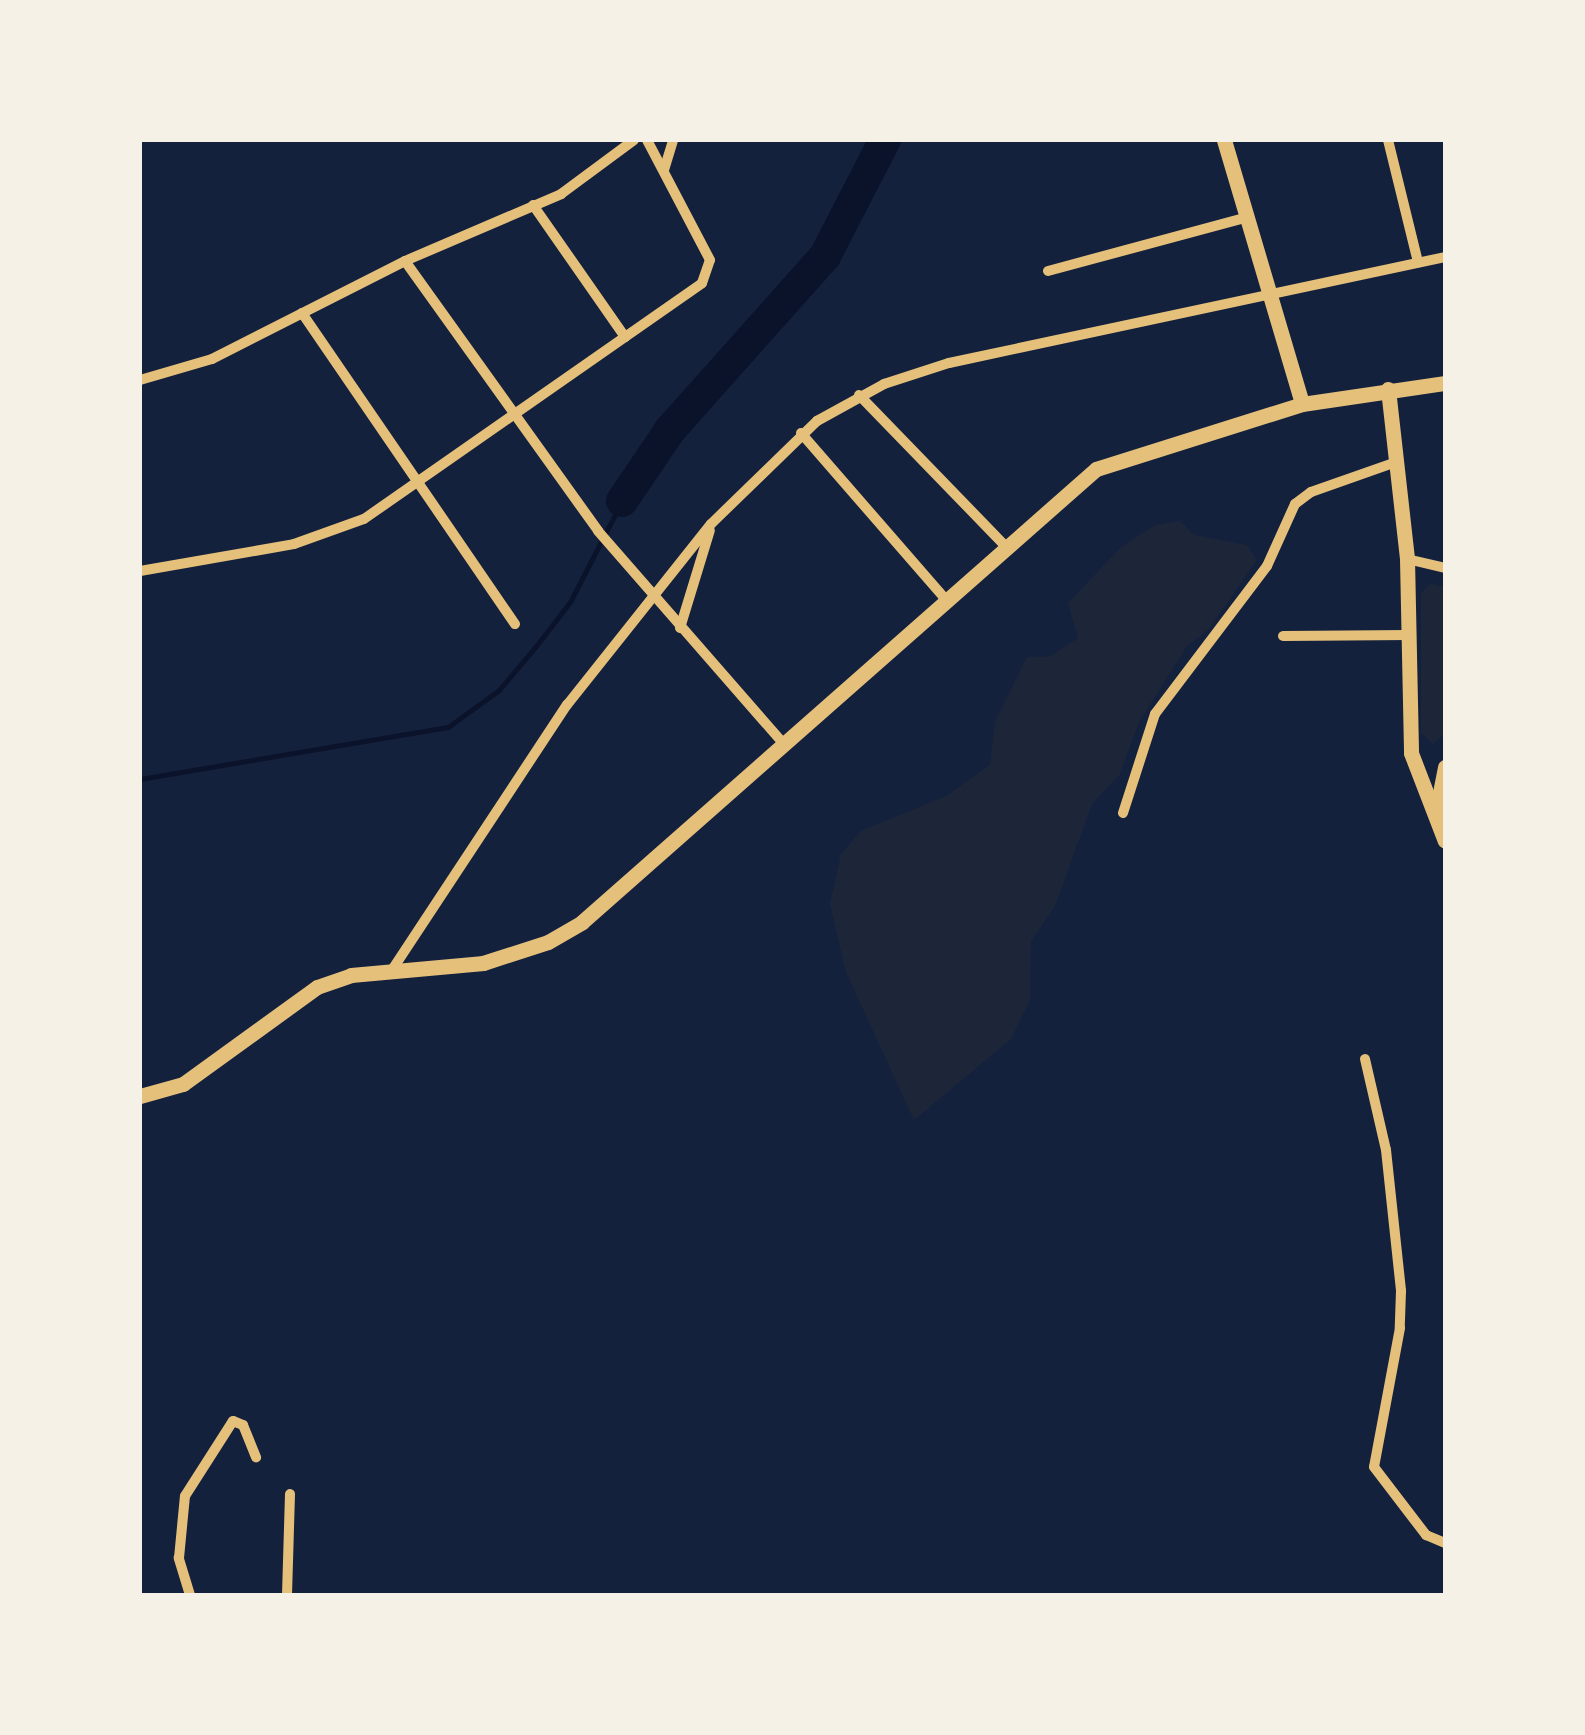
<!DOCTYPE html>
<html>
<head>
<meta charset="utf-8">
<style>
	body { margin:0 }
	#map { position:relative; width:1585px; height:1735px; overflow:hidden; background:#14213d; font-family:"Exo 2",sans-serif }
	div>[style] { position:absolute }
	.green>* { inset:0; background:#1d2539 }
	.stream>* { height:5px; margin:-2.5px; padding:0 2.5px; transform-origin:2.5px; border-radius:2.5px; background:#0b132b }
	.river>* { height:32px; margin:-16px; padding:0 16px; transform-origin:16px; border-radius:16px; background:#0b132b }
	.minor>* { height:10px; margin:-5px; padding:0 5px; transform-origin:5px; border-radius:5px; background:#e5c07b }
	.primary>* { height:15px; margin:-7.5px; padding:0 7.5px; transform-origin:7.5px; border-radius:7.5px; background:#e5c07b }
	span { translate:-50% -50%; white-space:nowrap; text-align:center; line-height:1.15; -webkit-text-stroke:10px #f6f1e7; paint-order:stroke }
	.frame { position:absolute; inset:0; border:142px solid #f6f1e7; pointer-events:none }
</style>
</head>
<body>
<div id="map">
	<div class="green">
		<i style="clip-path:polygon(1180px 521px,1194px 535px,1247px 545px,1257px 560px,1208px 630px,1187px 646px,1139px 722px,1120px 774px,1092px 804px,1055px 906px,1031px 941px,1030px 1000px,1011px 1039px,914px 1120px,846px 972px,830px 904px,841px 854px,861px 831px,946px 796px,990px 765px,995px 722px,1027px 657px,1049px 657px,1078px 638px,1068px 603px,1121px 547px,1155px 525px)"></i>
		<i style="clip-path:polygon(1430px 584px,1445px 587px,1445px 734px,1433px 744px,1421px 733px,1421px 593px)"></i>
	</div>
	<div class="stream">
		<i style="left:140px;top:779px;width:312px;rotate:-9.6deg"></i>
		<i style="left:448px;top:727px;width:63px;rotate:-36deg"></i>
		<i style="left:499px;top:690px;width:57px;rotate:-49.9deg"></i>
		<i style="left:536px;top:646px;width:56px;rotate:-52.3deg"></i>
		<i style="left:570px;top:602px;width:114px;rotate:-62.8deg"></i>
	</div>
	<div class="river">
		<i style="left:622px;top:501px;width:86px;rotate:-55.9deg"></i>
		<i style="left:670px;top:430px;width:233px;rotate:-48.3deg"></i>
		<i style="left:825px;top:256px;width:131px;rotate:-62.7deg"></i>
	</div>
	<div class="minor">
		<i style="left:1388px;top:140px;width:126px;rotate:76.2deg"></i>
		<i style="left:664px;top:170px;width:31px;rotate:-73deg"></i>
		<i style="left:533px;top:205px;width:161px;rotate:55.1deg"></i>
		<i style="left:405px;top:261px;width:332px;rotate:54.4deg"></i>
		<i style="left:598px;top:531px;width:284px;rotate:48.9deg"></i>
		<i style="left:1048px;top:271px;width:203px;rotate:-15.1deg"></i>
		<i style="left:302px;top:313px;width:377px;rotate:55.6deg"></i>
		<i style="left:140px;top:380px;width:75px;rotate:-16.3deg"></i>
		<i style="left:212px;top:359px;width:216px;rotate:-26.9deg"></i>
		<i style="left:405px;top:261px;width:170px;rotate:-23.2deg"></i>
		<i style="left:561px;top:194px;width:91px;rotate:-36.5deg"></i>
		<i style="left:859px;top:395px;width:214px;rotate:45.9deg"></i>
		<i style="left:801px;top:433px;width:225px;rotate:49deg"></i>
		<i style="left:1407px;top:559px;width:39px;rotate:13deg"></i>
		<i style="left:140px;top:571px;width:156px;rotate:-9.9deg"></i>
		<i style="left:294px;top:544px;width:74px;rotate:-19.7deg"></i>
		<i style="left:364px;top:519px;width:412px;rotate:-34.9deg"></i>
		<i style="left:702px;top:283px;width:24px;rotate:-71deg"></i>
		<i style="left:710px;top:260px;width:136px;rotate:-117.7deg"></i>
		<i style="left:680px;top:628px;width:102px;rotate:-73deg"></i>
		<i style="left:1283px;top:636px;width:126px;rotate:-0.5deg"></i>
		<i style="left:1123px;top:813px;width:104px;rotate:-72.1deg"></i>
		<i style="left:1155px;top:714px;width:186px;rotate:-52.9deg"></i>
		<i style="left:1267px;top:566px;width:68px;rotate:-65.7deg"></i>
		<i style="left:1295px;top:504px;width:20px;rotate:-37deg"></i>
		<i style="left:1311px;top:492px;width:90px;rotate:-19.4deg"></i>
		<i style="left:392px;top:970px;width:318px;rotate:-56.6deg"></i>
		<i style="left:567px;top:705px;width:231px;rotate:-51.5deg"></i>
		<i style="left:711px;top:524px;width:148px;rotate:-44.2deg"></i>
		<i style="left:817px;top:421px;width:77px;rotate:-28.9deg"></i>
		<i style="left:884px;top:384px;width:68px;rotate:-17.9deg"></i>
		<i style="left:949px;top:363px;width:507px;rotate:-12.06deg"></i>
		<i style="left:1365px;top:1059px;width:93px;rotate:77deg"></i>
		<i style="left:1386px;top:1150px;width:142px;rotate:83.9deg"></i>
		<i style="left:1401px;top:1291px;width:37px;rotate:92deg"></i>
		<i style="left:1400px;top:1328px;width:141px;rotate:100.6deg"></i>
		<i style="left:1374px;top:1467px;width:86px;rotate:52.6deg"></i>
		<i style="left:1426px;top:1535px;width:21px;rotate:23deg"></i>
		<i style="left:190px;top:1595px;width:39px;rotate:-107deg"></i>
		<i style="left:179px;top:1558px;width:62px;rotate:-84.5deg"></i>
		<i style="left:185px;top:1496px;width:89px;rotate:-57.4deg"></i>
		<i style="left:233px;top:1421px;width:11px;rotate:22deg"></i>
		<i style="left:243px;top:1425px;width:35px;rotate:68deg"></i>
		<i style="left:287px;top:1595px;width:101px;rotate:-88.3deg"></i>
	</div>
	<div class="primary">
		<i style="left:1224px;top:140px;width:275px;rotate:73.5deg"></i>
		<i style="left:1388px;top:389px;width:171px;rotate:83.6deg"></i>
		<i style="left:1407px;top:559px;width:194px;rotate:88.8deg"></i>
		<i style="left:1411px;top:753px;width:94px;rotate:68.9deg"></i>
		<i style="left:1436px;top:813px;width:47px;rotate:-78.9deg"></i>
		<i style="left:140px;top:1096px;width:45px;rotate:-15.6deg"></i>
		<i style="left:183px;top:1084px;width:165px;rotate:-35.9deg"></i>
		<i style="left:317px;top:987px;width:36px;rotate:-19deg"></i>
		<i style="left:351px;top:975px;width:133px;rotate:-5.2deg"></i>
		<i style="left:483px;top:963px;width:68px;rotate:-17.9deg"></i>
		<i style="left:548px;top:942px;width:39px;rotate:-30deg"></i>
		<i style="left:582px;top:922px;width:685px;rotate:-41.39deg"></i>
		<i style="left:1096px;top:469px;width:216px;rotate:-17.5deg"></i>
		<i style="left:1302px;top:404px;width:145px;rotate:-8.4deg"></i>
	</div>
	<div class="frame"></div>
</div>
</body>
</html>
